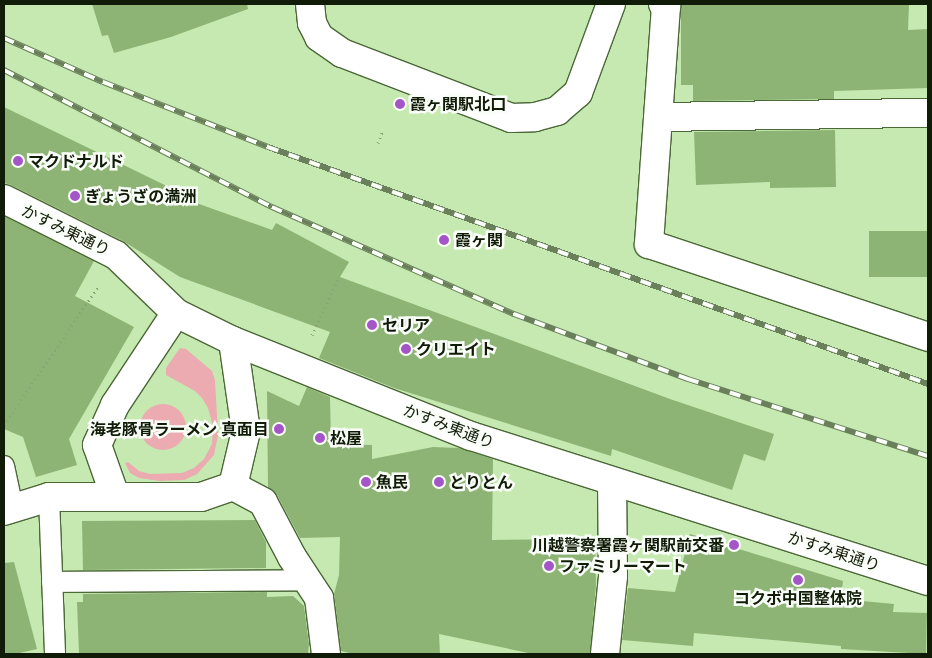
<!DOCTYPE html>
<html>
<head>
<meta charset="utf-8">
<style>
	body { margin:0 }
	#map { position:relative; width:932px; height:658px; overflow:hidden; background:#c6e8b1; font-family:Merriweather,"Noto Sans JP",serif }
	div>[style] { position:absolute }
	.green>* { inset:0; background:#ebabb0 }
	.round { border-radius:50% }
	.building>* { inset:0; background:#8eb475; transform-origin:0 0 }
	.path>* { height:3px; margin-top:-1.5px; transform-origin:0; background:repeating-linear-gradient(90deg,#88a277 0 1px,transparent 0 5px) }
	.roads { filter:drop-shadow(1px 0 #4b6837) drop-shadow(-1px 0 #4b6837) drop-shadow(0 1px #4b6837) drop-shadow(0 -1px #4b6837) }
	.service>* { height:20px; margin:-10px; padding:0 10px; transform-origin:10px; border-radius:10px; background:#fff }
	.minor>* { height:28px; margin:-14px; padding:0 14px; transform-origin:14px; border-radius:14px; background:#fff }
	.rail>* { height:5.5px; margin-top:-2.75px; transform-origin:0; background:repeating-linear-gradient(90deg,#fafef8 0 11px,#69805a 0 22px); box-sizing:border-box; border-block:1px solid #69805a }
	.dots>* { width:14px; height:14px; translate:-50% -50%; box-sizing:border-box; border:2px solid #fafef8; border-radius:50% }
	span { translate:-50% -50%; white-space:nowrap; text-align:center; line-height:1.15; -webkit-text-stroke:5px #fafef8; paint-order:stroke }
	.poi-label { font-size:16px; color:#101c08; font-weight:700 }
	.left { translate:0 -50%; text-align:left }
	.right { translate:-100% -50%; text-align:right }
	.street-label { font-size:16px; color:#101c08 }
	.frame { position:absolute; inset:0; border:5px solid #101c08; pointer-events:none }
</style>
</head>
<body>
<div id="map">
	<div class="green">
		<i style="clip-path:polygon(180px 348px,186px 349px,212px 371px,215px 380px,218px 435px,214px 455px,197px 474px,184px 480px,160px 481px,139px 478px,130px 473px,125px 463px,128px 462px,139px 471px,150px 474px,182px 473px,194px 468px,204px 459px,212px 444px,213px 426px,208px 408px,202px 398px,195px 391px,166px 375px,166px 368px)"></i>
		<i class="round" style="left:140px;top:404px;width:46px;height:46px"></i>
	</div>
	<div class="building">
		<i style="clip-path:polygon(92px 4px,247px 4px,248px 9px,171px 37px,114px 53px,108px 35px,102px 36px)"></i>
		<i style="clip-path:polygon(681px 4px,909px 4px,908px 30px,928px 29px,928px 88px,834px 91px,834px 99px,693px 101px,693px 85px,681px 85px)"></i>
		<i style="clip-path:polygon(4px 107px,173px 189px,171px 194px,272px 230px,276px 223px,349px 262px,340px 277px,670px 399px,774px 434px,765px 461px,744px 454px,732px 490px,612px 449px,611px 456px,394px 388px,319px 358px,330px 332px,180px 277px,123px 241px,11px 185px,4px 183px)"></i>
		<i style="clip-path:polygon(835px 130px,836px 187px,770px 188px,770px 182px,696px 185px,694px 132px)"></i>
		<i style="clip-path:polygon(4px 216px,94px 261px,75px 296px,134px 327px,69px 439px,77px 465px,36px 477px,23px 437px,4px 429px)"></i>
		<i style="left:928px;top:231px;width:46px;height:59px;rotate:90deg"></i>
		<i style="clip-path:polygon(307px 387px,330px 397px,331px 444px,372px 445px,372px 459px,433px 447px,459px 448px,493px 459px,492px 540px,595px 539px,596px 585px,590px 654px,533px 654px,439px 634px,440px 654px,354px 654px,341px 651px,334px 594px,339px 575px,340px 537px,300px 538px,277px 495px,268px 487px,267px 391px,299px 406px)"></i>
		<i style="clip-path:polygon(255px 520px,266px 542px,266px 568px,83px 570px,82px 521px)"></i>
		<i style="clip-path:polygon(690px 534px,843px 581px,841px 599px,894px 604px,893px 612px,927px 613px,926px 654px,841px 649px,841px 646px,694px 633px,693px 646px,622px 640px,628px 588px,675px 592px)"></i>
		<i style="clip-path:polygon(14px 562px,37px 649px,15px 654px,4px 654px,4px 563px)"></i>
		<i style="clip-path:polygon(267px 592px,267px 597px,293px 596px,304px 606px,309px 644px,308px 654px,79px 654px,77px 602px,83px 602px,83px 594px)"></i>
	</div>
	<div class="path">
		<i style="left:378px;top:143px;width:14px;rotate:-69deg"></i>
		<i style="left:312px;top:335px;width:64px;rotate:-65deg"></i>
		<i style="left:4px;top:425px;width:169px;rotate:-55.8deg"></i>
	</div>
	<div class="roads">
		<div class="service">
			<i style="left:4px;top:466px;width:43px;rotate:77.9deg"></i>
			<i style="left:49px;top:497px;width:157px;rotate:87.8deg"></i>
			<i style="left:52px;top:582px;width:256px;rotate:-0.4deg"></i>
		</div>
		<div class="minor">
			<i style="left:310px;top:4px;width:19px;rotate:84deg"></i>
			<i style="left:312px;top:23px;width:16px;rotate:63deg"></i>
			<i style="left:319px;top:37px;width:28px;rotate:35deg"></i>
			<i style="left:342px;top:53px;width:181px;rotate:21deg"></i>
			<i style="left:511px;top:118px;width:24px;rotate:-2deg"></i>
			<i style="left:535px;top:117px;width:23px;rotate:-15deg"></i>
			<i style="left:557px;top:111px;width:28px;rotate:-41deg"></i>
			<i style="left:578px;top:93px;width:95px;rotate:-69.7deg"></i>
			<i style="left:663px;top:4px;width:4px;rotate:34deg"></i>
			<i style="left:666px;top:6px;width:239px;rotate:94.1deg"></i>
			<i style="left:649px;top:244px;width:294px;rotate:18.4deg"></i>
			<i style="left:660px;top:117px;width:268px;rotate:-0.9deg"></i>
			<i style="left:4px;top:199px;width:125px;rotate:26.6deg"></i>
			<i style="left:116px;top:255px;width:83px;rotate:44deg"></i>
			<i style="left:176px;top:313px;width:64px;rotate:26.2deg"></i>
			<i style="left:233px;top:341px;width:256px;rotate:21.8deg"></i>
			<i style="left:471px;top:436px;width:479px;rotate:17.6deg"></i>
			<i style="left:233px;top:486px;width:34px;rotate:28deg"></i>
			<i style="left:263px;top:502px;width:62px;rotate:62.2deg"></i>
			<i style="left:292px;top:557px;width:49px;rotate:56.6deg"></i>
			<i style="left:319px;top:598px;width:56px;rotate:82.9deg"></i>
			<i style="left:115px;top:496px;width:54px;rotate:-109.4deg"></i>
			<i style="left:97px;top:445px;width:44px;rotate:-65.8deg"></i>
			<i style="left:115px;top:405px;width:110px;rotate:-56.5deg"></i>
			<i style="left:4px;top:511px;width:47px;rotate:-17.3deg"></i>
			<i style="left:49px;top:497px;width:152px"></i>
			<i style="left:201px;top:497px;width:34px;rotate:-19deg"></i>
			<i style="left:233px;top:486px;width:57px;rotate:-76.7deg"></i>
			<i style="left:246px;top:431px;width:91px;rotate:-98.2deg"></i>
			<i style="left:605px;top:654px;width:78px;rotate:-84.1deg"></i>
			<i style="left:613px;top:576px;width:94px;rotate:-90.6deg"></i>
		</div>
	</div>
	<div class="rail">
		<i style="left:4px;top:38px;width:108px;rotate:24deg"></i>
		<i style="left:103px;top:82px;width:177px;rotate:21.5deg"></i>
		<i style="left:268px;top:147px;width:701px;rotate:19.75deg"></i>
		<i style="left:4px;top:70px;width:301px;rotate:27.1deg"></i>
		<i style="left:272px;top:207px;width:265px;rotate:23.9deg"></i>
		<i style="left:514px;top:314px;width:186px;rotate:20.5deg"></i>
		<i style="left:688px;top:379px;width:252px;rotate:17.8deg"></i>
	</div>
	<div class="dots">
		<i style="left:400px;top:104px;background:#a456c8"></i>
		<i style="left:18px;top:161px;background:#a456c8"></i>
		<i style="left:75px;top:196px;background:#a456c8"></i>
		<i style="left:444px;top:240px;background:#a456c8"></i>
		<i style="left:372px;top:325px;background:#a456c8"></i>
		<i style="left:406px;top:349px;background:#a456c8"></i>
		<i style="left:279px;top:429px;background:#a456c8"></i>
		<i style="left:320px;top:438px;background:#a456c8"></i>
		<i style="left:366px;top:482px;background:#a456c8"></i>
		<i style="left:439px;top:482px;background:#a456c8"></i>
		<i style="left:734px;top:545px;background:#a456c8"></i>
		<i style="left:549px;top:566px;background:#a456c8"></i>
		<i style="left:798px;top:580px;background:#a456c8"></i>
	</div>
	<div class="poi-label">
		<span class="left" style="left:410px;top:104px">霞ヶ関駅北口</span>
		<span class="left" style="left:28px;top:161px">マクドナルド</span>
		<span class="left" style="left:85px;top:196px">ぎょうざの満洲</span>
		<span class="left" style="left:455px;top:240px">霞ヶ関</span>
		<span class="left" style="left:382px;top:325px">セリア</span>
		<span class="left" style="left:416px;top:349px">クリエイト</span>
		<span class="right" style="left:269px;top:429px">海老豚骨ラーメン 真面目</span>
		<span class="left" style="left:330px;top:438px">松屋</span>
		<span class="left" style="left:376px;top:482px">魚民</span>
		<span class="left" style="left:449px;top:482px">とりとん</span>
		<span class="right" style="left:724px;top:545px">川越警察署霞ヶ関駅前交番</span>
		<span class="left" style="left:559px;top:566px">ファミリーマート</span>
		<span style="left:798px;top:598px">コクボ中国整体院</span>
	</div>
	<div class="street-label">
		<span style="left:66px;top:230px;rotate:26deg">かすみ東通り</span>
		<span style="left:449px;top:426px;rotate:21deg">かすみ東通り</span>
		<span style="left:834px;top:551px;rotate:18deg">かすみ東通り</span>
	</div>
	<div class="frame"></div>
</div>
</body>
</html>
